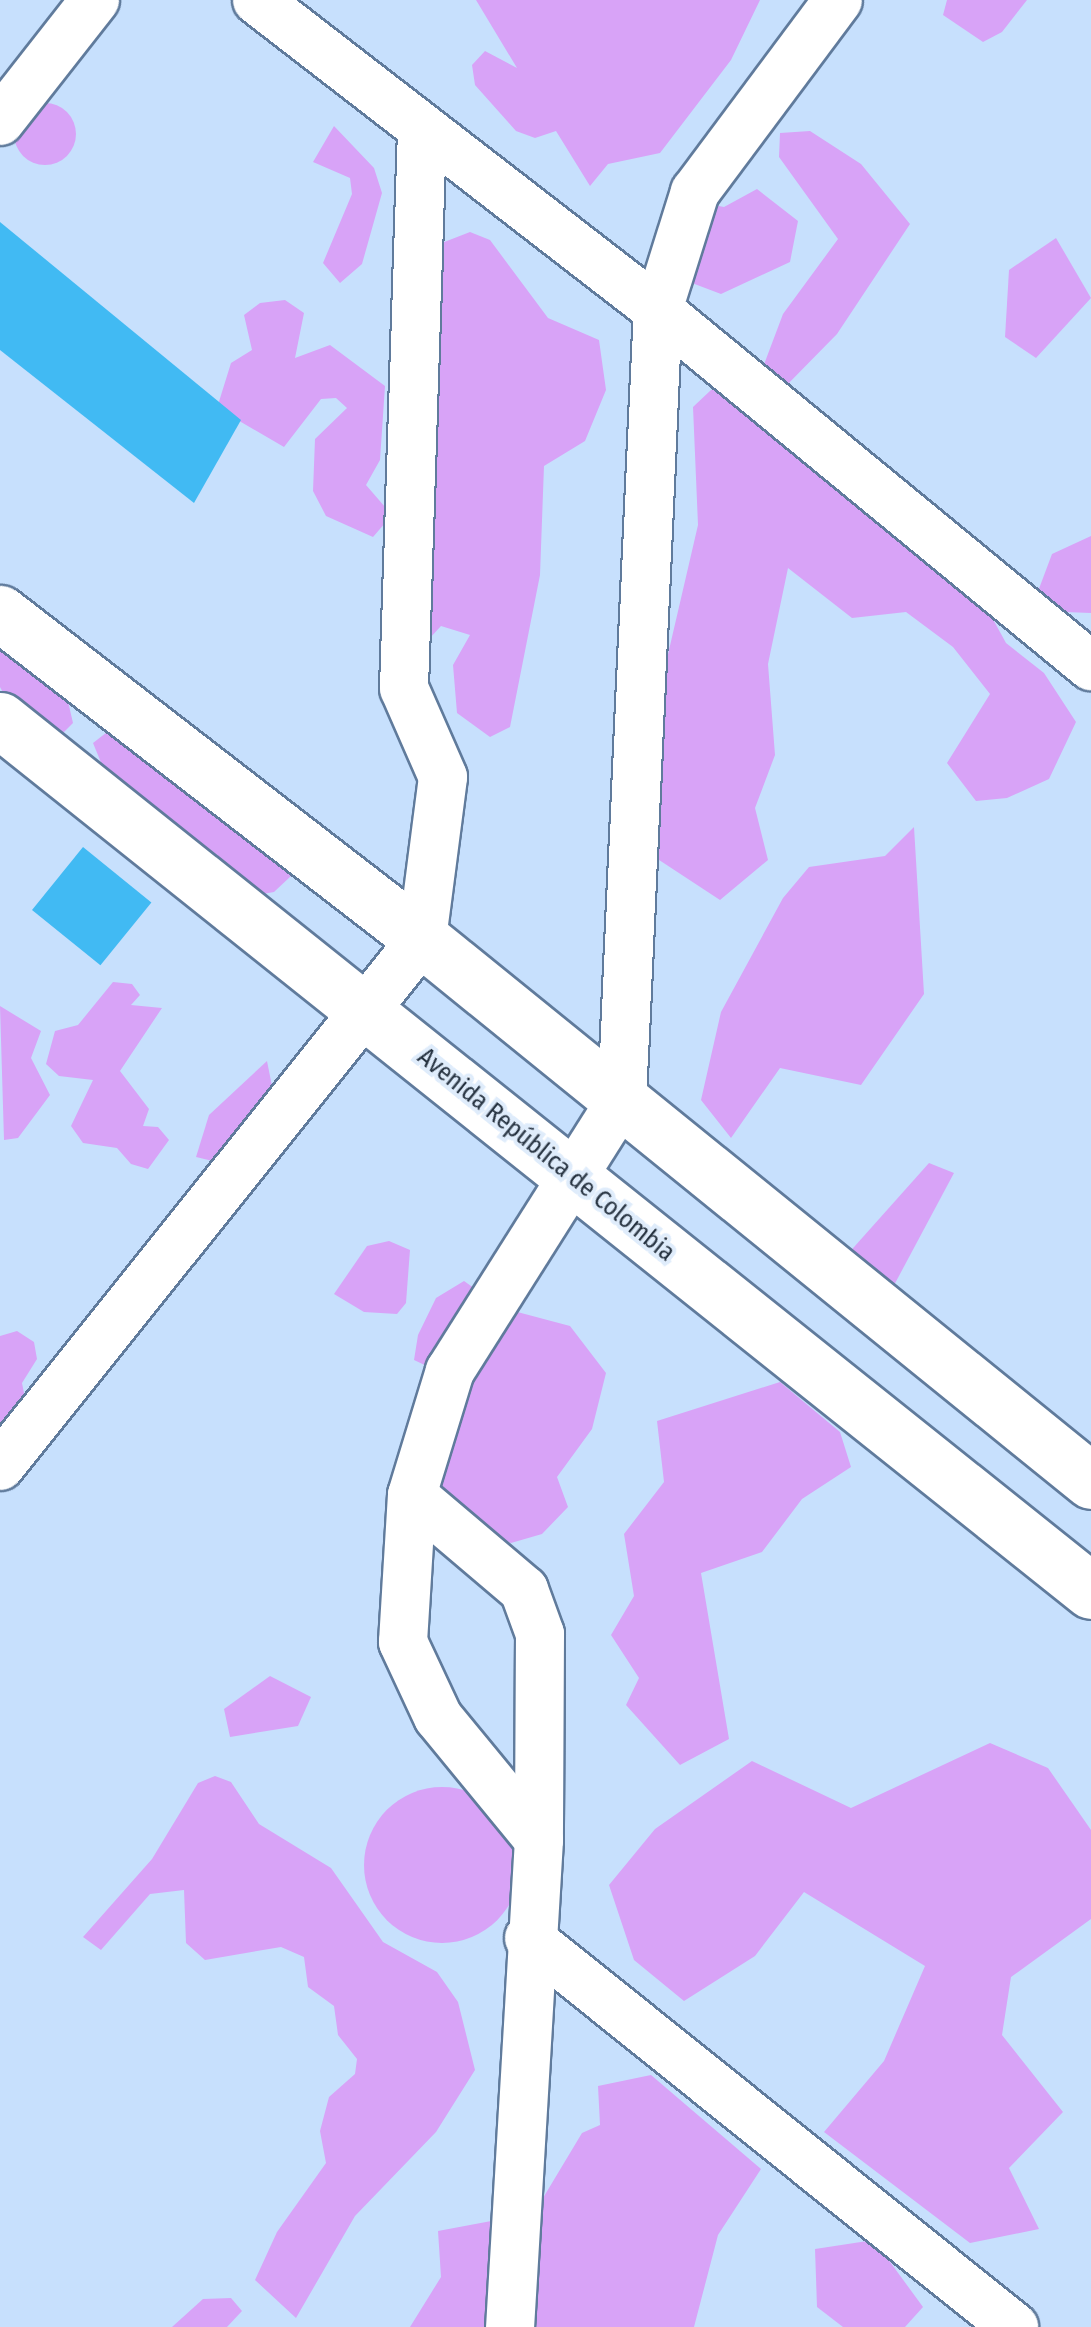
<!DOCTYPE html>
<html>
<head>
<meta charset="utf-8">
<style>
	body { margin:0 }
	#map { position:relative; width:1091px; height:2327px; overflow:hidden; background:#c7e0fd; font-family:"Fira Sans Condensed",sans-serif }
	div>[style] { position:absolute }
	.green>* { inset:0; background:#d8a3f7 }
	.round { border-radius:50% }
	.building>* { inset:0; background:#41baf3; transform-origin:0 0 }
	.roads { filter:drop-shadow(2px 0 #607b9c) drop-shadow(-2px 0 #607b9c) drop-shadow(0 2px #607b9c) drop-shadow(0 -2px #607b9c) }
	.street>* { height:48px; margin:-24px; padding:0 24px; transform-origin:24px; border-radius:24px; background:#fff }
	.secondary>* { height:55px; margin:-27.5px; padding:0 27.5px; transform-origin:27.5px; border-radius:27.5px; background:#fff }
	span { translate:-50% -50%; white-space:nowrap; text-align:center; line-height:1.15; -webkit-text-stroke:8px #dfecfb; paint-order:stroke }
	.street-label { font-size:25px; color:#25313f }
</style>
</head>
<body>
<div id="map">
	<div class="green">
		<i style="clip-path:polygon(476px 0,760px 0,731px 60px,660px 153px,608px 164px,590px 186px,556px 131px,535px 138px,516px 131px,475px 85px,472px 65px,485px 51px,517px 68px)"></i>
		<i style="clip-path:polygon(947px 0,1027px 0,1002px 32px,983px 42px,943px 15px)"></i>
		<i class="round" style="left:14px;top:103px;width:62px;height:62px"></i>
		<i style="clip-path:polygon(334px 126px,374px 168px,382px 193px,362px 264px,340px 283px,323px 263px,352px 194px,350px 178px,313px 162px)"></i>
		<i style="clip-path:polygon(810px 131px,861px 164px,910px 224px,837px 334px,782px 390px,760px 375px,783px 314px,838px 239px,779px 157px,780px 133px)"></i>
		<i style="clip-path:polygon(757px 189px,798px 221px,790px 262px,721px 294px,684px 280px,708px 204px,724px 207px)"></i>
		<i style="clip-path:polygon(470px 232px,490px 240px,548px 318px,599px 340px,606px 390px,585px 441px,544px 466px,540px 575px,510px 727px,490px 737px,457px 713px,453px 665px,470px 635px,441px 626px,429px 639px,404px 580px,435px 544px,422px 474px,434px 246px)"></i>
		<i style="clip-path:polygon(1056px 238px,1091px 298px,1036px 358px,1005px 337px,1009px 270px)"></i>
		<i style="clip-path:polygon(285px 300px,304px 313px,295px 358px,330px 345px,385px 386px,380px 460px,366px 485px,392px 515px,373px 537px,326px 516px,313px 491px,315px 439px,347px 408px,336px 398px,321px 399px,284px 447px,217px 408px,231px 363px,252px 350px,244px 315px,260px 303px)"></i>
		<i style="clip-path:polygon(711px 390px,737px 390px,989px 612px,1006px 643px,1044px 673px,1076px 722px,1049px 779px,1007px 798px,976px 801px,947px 763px,990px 694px,953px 647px,906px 612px,852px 618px,788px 568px,768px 664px,775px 755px,755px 808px,768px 860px,720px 900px,653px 856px,656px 706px,698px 525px,693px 407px)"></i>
		<i style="clip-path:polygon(1091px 536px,1091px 613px,1065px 612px,1037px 594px,1052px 554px)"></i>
		<i style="clip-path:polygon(0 635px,64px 684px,73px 723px,61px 735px,14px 714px,0 687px)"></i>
		<i style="clip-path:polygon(111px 729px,287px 853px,291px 876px,274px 892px,246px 897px,107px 777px,93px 743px)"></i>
		<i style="clip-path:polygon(914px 827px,924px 994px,861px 1085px,780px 1068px,731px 1138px,701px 1100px,721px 1012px,783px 898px,809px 867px,885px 856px)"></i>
		<i style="clip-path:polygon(113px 982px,132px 984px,140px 995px,131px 1005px,162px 1008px,120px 1071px,149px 1109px,143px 1126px,158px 1127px,169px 1140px,148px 1169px,131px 1164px,117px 1148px,83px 1143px,71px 1126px,93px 1080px,59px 1076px,46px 1064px,55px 1031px,78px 1025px)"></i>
		<i style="clip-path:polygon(0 1006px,41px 1031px,31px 1058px,50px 1095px,18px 1138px,4px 1140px)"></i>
		<i style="clip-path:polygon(267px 1061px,273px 1091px,221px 1163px,196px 1157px,209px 1115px)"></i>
		<i style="clip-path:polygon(929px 1163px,954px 1173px,892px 1289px,846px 1256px)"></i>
		<i style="clip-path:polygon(389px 1241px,410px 1250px,406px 1303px,397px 1314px,364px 1312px,334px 1294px,367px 1246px)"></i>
		<i style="clip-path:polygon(464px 1281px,502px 1308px,570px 1326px,606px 1373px,592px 1429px,557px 1477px,568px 1507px,542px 1534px,511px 1543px,487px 1532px,423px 1469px,461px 1382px,414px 1360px,418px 1335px,436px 1298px)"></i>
		<i style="clip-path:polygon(17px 1331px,34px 1342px,37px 1359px,22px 1383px,25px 1398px,0 1424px,0 1336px)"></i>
		<i style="clip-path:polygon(780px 1382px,840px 1432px,851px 1467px,802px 1499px,762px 1552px,701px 1573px,729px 1739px,680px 1765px,626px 1705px,639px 1678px,611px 1635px,634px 1596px,624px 1534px,664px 1482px,657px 1421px)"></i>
		<i style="clip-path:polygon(270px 1676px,311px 1697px,298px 1726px,230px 1737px,224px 1709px)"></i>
		<i style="clip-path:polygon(990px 1743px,1048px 1768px,1091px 1830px,1091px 1919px,1011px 1977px,1002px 2035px,1063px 2112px,1009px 2168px,1039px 2229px,970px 2243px,824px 2132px,884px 2061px,925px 1966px,804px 1892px,755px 1956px,684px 2001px,634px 1960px,609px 1885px,655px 1829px,752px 1761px,851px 1808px)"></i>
		<i style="clip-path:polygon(215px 1776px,231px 1782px,259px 1824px,331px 1868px,383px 1942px,437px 1972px,458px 2002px,475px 2070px,436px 2132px,355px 2216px,296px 2318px,255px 2280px,277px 2232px,326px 2163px,320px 2131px,329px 2097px,355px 2074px,357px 2059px,338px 2035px,334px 2006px,308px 1987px,304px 1957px,281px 1947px,205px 1960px,186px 1943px,184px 1890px,150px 1894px,101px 1950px,83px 1937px,152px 1859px,198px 1783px)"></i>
		<i class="round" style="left:364px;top:1787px;width:156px;height:156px"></i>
		<i style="clip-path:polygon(651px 2075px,761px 2169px,718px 2235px,694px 2327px,410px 2327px,441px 2277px,438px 2231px,534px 2213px,582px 2133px,600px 2125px,598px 2086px)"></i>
		<i style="clip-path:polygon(874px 2240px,923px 2307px,905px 2327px,843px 2327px,817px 2307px,815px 2249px)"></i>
		<i style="clip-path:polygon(231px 2298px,242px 2311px,227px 2327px,172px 2327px,203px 2299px)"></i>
	</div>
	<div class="building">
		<i style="clip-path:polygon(0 222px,241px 420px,194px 503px,0 350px)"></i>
		<i style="left:83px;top:847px;width:88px;height:81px;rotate:39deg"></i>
	</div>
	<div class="roads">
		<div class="street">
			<i style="left:257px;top:0;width:507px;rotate:37.71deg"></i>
			<i style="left:658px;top:310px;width:561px;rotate:39.43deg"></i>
			<i style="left:0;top:121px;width:154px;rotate:-51.9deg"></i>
			<i style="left:0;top:1466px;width:675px;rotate:-51.31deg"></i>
			<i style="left:422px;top:939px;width:163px;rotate:-82.6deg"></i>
			<i style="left:443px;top:777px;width:97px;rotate:-113.7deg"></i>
			<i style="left:404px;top:688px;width:557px;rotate:-88.15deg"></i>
			<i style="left:412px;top:1495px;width:147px;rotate:40.3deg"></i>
			<i style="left:524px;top:1590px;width:47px;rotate:70deg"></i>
			<i style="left:540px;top:1634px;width:206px;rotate:90.3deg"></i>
			<i style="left:539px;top:1840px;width:488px;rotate:93.4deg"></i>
			<i style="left:539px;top:1840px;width:159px;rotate:-129.4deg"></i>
			<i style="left:438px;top:1717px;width:83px;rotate:-115deg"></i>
			<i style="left:403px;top:1642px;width:147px;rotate:-86.5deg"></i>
			<i style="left:412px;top:1495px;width:130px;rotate:-73deg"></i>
			<i style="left:450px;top:1371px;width:322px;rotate:-57.7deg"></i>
			<i style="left:622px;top:1099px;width:790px;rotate:-87.39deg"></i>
			<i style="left:658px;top:310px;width:124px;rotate:-72.6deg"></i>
			<i style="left:695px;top:192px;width:239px;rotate:-53.3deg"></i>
			<i style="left:529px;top:1938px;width:622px;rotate:38.73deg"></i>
		</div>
		<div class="secondary">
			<i style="left:0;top:613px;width:533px;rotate:37.69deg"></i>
			<i style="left:422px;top:939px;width:861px;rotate:39.01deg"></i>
			<i style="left:0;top:720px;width:1396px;rotate:38.6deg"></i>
		</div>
	</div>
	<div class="street-label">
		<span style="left:546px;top:1155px;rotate:39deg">Avenida República de Colombia</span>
	</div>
</div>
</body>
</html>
